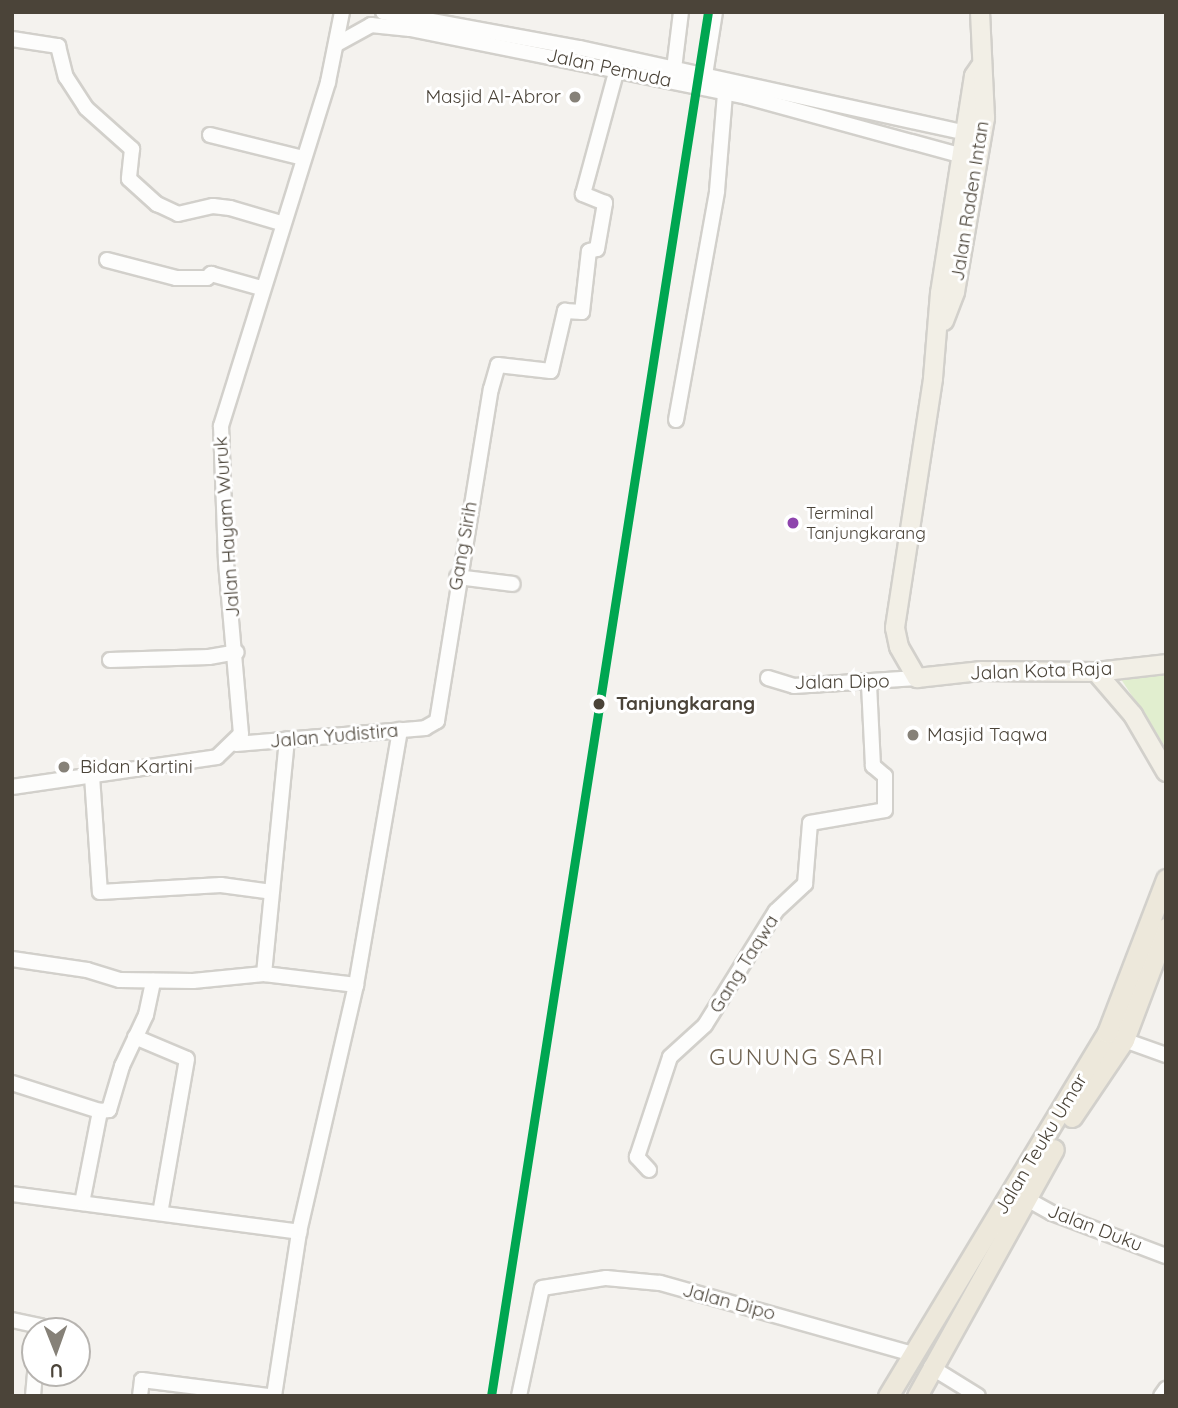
<!DOCTYPE html>
<html>
<head>
<meta charset="utf-8">
<style>
	body { margin:0 }
	#map { position:relative; width:1178px; height:1408px; overflow:hidden; background:#f4f2ee; font-family:Quicksand,sans-serif }
	div>[style] { position:absolute }
	.green>* { inset:0; background:#e1eecf }
	.roads { filter:drop-shadow(2px 0 #d2d0cb) drop-shadow(-2px 0 #d2d0cb) drop-shadow(0 2px #d2d0cb) drop-shadow(0 -2px #d2d0cb) }
	.minor>* { height:14px; margin:-7px; padding:0 7px; transform-origin:7px; border-radius:7px; background:#fdfdfc }
	.major>* { height:18px; margin:-9px; padding:0 9px; transform-origin:9px; border-radius:9px; background:#f2efe6 }
	.highway>* { height:19px; margin:-9.5px; padding:0 9.5px; transform-origin:9.5px; border-radius:9.5px; background:#ede8db }
	.rail-1>* { height:9px; margin:-4.5px; padding:0 4.5px; transform-origin:4.5px; border-radius:4.5px; background:#00a651 }
	.dots>* { width:19px; height:19px; translate:-50% -50%; box-sizing:border-box; border:4px solid #fff; border-radius:50% }
	span { translate:-50% -50%; white-space:nowrap; text-align:center; line-height:1.15; -webkit-text-stroke:6px #fff; paint-order:stroke }
	.bus-label { font-size:17px; color:#4b4439 }
	.left { translate:0 -50%; text-align:left }
	.street-label { font-size:19px; color:#4b4439 }
	.poi-label { font-size:19px; color:#4b4439 }
	.right { translate:-100% -50%; text-align:right }
	.stop-label { font-size:19px; color:#4b4439; font-weight:700 }
	.quarter-label { font-size:23px; color:#6e6250; letter-spacing:2px }
	.frame { position:absolute; inset:0; border:14px solid #4b4439; pointer-events:none }
	.north { position:absolute; left:21px; top:1317px; width:70px; height:70px; box-sizing:border-box; background:#fff; border:2px solid #b7b4b0; border-radius:50%; rotate:179deg; font-size:19px; font-weight:700; line-height:28px; text-align:center; color:#4b4439 }
	.north::after { content:''; display:block; margin:auto; width:24px; height:32px; background:#868178; clip-path:polygon(50% 0,100% 100%,50% 72%,0 100%) }
</style>
</head>
<body>
<div id="map">
	<div class="green">
		<i style="clip-path:polygon(1166px 672px,1166px 748px,1119px 676px)"></i>
	</div>
	<div class="roads">
		<div class="minor">
			<i style="left:383px;top:12px;width:200px;rotate:10.4deg"></i>
			<i style="left:580px;top:48px;width:397px;rotate:12.4deg"></i>
			<i style="left:12px;top:39px;width:47px;rotate:8.7deg"></i>
			<i style="left:58px;top:46px;width:32px;rotate:76deg"></i>
			<i style="left:66px;top:77px;width:37px;rotate:57deg"></i>
			<i style="left:86px;top:108px;width:62px;rotate:41.7deg"></i>
			<i style="left:132px;top:149px;width:30px;rotate:96deg"></i>
			<i style="left:129px;top:179px;width:38px;rotate:42deg"></i>
			<i style="left:157px;top:204px;width:23px;rotate:25deg"></i>
			<i style="left:178px;top:214px;width:36px;rotate:-13deg"></i>
			<i style="left:213px;top:206px;width:17px;rotate:7deg"></i>
			<i style="left:230px;top:208px;width:53px;rotate:16.4deg"></i>
			<i style="left:337px;top:44px;width:39px;rotate:-29deg"></i>
			<i style="left:371px;top:25px;width:39px;rotate:6deg"></i>
			<i style="left:410px;top:29px;width:344px;rotate:11.4deg"></i>
			<i style="left:747px;top:97px;width:224px;rotate:15.3deg"></i>
			<i style="left:705px;top:75px;width:64px;rotate:-81deg"></i>
			<i style="left:673px;top:77px;width:65px;rotate:-83deg"></i>
			<i style="left:210px;top:135px;width:96px;rotate:13.9deg"></i>
			<i style="left:107px;top:260px;width:71px;rotate:14.6deg"></i>
			<i style="left:176px;top:278px;width:31px"></i>
			<i style="left:207px;top:278px;width:6px;rotate:-45deg"></i>
			<i style="left:211px;top:274px;width:52px;rotate:15.6deg"></i>
			<i style="left:676px;top:420px;width:233px;rotate:-79.8deg"></i>
			<i style="left:717px;top:191px;width:98px;rotate:-85.3deg"></i>
			<i style="left:457px;top:577px;width:56px;rotate:7.1deg"></i>
			<i style="left:110px;top:660px;width:99px;rotate:-1.7deg"></i>
			<i style="left:209px;top:657px;width:28px;rotate:-10deg"></i>
			<i style="left:768px;top:678px;width:27px;rotate:17deg"></i>
			<i style="left:794px;top:686px;width:123px;rotate:-3.7deg"></i>
			<i style="left:236px;top:744px;width:190px;rotate:-4.8deg"></i>
			<i style="left:425px;top:728px;width:14px;rotate:-30deg"></i>
			<i style="left:437px;top:721px;width:336px;rotate:-80.8deg"></i>
			<i style="left:491px;top:389px;width:25px;rotate:-74deg"></i>
			<i style="left:498px;top:365px;width:53px;rotate:6.5deg"></i>
			<i style="left:551px;top:371px;width:62px;rotate:-76.9deg"></i>
			<i style="left:565px;top:311px;width:17px;rotate:3deg"></i>
			<i style="left:582px;top:312px;width:61px;rotate:-83.5deg"></i>
			<i style="left:589px;top:251px;width:8px;rotate:-14deg"></i>
			<i style="left:597px;top:249px;width:47px;rotate:-80.1deg"></i>
			<i style="left:605px;top:203px;width:24px;rotate:-158deg"></i>
			<i style="left:583px;top:194px;width:130px;rotate:-74.8deg"></i>
			<i style="left:92px;top:776px;width:116px;rotate:86.1deg"></i>
			<i style="left:100px;top:892px;width:121px;rotate:-3.3deg"></i>
			<i style="left:221px;top:885px;width:51px;rotate:7.8deg"></i>
			<i style="left:12px;top:787px;width:207px;rotate:-8.3deg"></i>
			<i style="left:217px;top:757px;width:33px;rotate:-44deg"></i>
			<i style="left:241px;top:734px;width:173px;rotate:-95deg"></i>
			<i style="left:226px;top:562px;width:136px;rotate:-92.1deg"></i>
			<i style="left:221px;top:426px;width:360px;rotate:-72.7deg"></i>
			<i style="left:328px;top:82px;width:71px;rotate:-78.7deg"></i>
			<i style="left:12px;top:959px;width:76px;rotate:8.3deg"></i>
			<i style="left:87px;top:970px;width:34px;rotate:17deg"></i>
			<i style="left:120px;top:980px;width:73px;rotate:0.8deg"></i>
			<i style="left:193px;top:981px;width:71px;rotate:-5.6deg"></i>
			<i style="left:264px;top:974px;width:93px;rotate:6.8deg"></i>
			<i style="left:264px;top:974px;width:236px;rotate:-84.4deg"></i>
			<i style="left:135px;top:1037px;width:56px;rotate:22.9deg"></i>
			<i style="left:187px;top:1059px;width:156px;rotate:99.9deg"></i>
			<i style="left:1124px;top:1040px;width:45px;rotate:19.7deg"></i>
			<i style="left:12px;top:1083px;width:92px;rotate:17.7deg"></i>
			<i style="left:100px;top:1111px;width:9px;rotate:-6deg"></i>
			<i style="left:109px;top:1110px;width:46px;rotate:-73.5deg"></i>
			<i style="left:122px;top:1066px;width:56px;rotate:-64.8deg"></i>
			<i style="left:146px;top:1015px;width:35px;rotate:-78deg"></i>
			<i style="left:649px;top:1170px;width:18px;rotate:-133deg"></i>
			<i style="left:637px;top:1157px;width:105px;rotate:-71.7deg"></i>
			<i style="left:670px;top:1057px;width:47px;rotate:-42.4deg"></i>
			<i style="left:705px;top:1025px;width:134px;rotate:-58.1deg"></i>
			<i style="left:776px;top:911px;width:40px;rotate:-43deg"></i>
			<i style="left:805px;top:884px;width:61px;rotate:-85.3deg"></i>
			<i style="left:810px;top:823px;width:76px;rotate:-9.8deg"></i>
			<i style="left:885px;top:810px;width:34px;rotate:-90deg"></i>
			<i style="left:885px;top:776px;width:16px;rotate:-140deg"></i>
			<i style="left:873px;top:766px;width:81px;rotate:-92.8deg"></i>
			<i style="left:12px;top:1194px;width:290px;rotate:7.5deg"></i>
			<i style="left:1025px;top:1198px;width:31px;rotate:29deg"></i>
			<i style="left:1052px;top:1213px;width:122px;rotate:20.7deg"></i>
			<i style="left:82px;top:1203px;width:94px;rotate:-78.9deg"></i>
			<i style="left:12px;top:1320px;width:29px;rotate:12deg"></i>
			<i style="left:40px;top:1326px;width:5px;rotate:90deg"></i>
			<i style="left:931px;top:1367px;width:55px;rotate:31.7deg"></i>
			<i style="left:33px;top:1396px;width:23px;rotate:-85deg"></i>
			<i style="left:140px;top:1396px;width:16px;rotate:-83deg"></i>
			<i style="left:142px;top:1380px;width:127px;rotate:7.2deg"></i>
			<i style="left:274px;top:1396px;width:166px;rotate:-81.3deg"></i>
			<i style="left:299px;top:1232px;width:253px;rotate:-77deg"></i>
			<i style="left:356px;top:985px;width:259px;rotate:-80.2deg"></i>
			<i style="left:519px;top:1396px;width:110px;rotate:-78deg"></i>
			<i style="left:542px;top:1288px;width:65px;rotate:-8.9deg"></i>
			<i style="left:606px;top:1278px;width:54px;rotate:5.3deg"></i>
			<i style="left:660px;top:1283px;width:263px;rotate:15.7deg"></i>
			<i style="left:1161px;top:1396px;width:9px;rotate:-54deg"></i>
		</div>
		<div class="major">
			<i style="left:980px;top:67px;width:11px;rotate:124deg"></i>
			<i style="left:974px;top:76px;width:220px;rotate:98.9deg"></i>
			<i style="left:940px;top:293px;width:86px;rotate:94.7deg"></i>
			<i style="left:933px;top:379px;width:252px;rotate:98.7deg"></i>
			<i style="left:895px;top:628px;width:19px;rotate:78deg"></i>
			<i style="left:899px;top:647px;width:36px;rotate:60deg"></i>
			<i style="left:917px;top:678px;width:63px;rotate:-6.3deg"></i>
			<i style="left:980px;top:671px;width:116px;rotate:0.5deg"></i>
			<i style="left:1096px;top:672px;width:70px;rotate:-6.5deg"></i>
			<i style="left:944px;top:321px;width:31px;rotate:-69deg"></i>
			<i style="left:955px;top:292px;width:177px;rotate:-80.2deg"></i>
			<i style="left:985px;top:118px;width:106px;rotate:-92.7deg"></i>
			<i style="left:1096px;top:672px;width:57px;rotate:49.3deg"></i>
			<i style="left:1133px;top:715px;width:66px;rotate:59.9deg"></i>
		</div>
		<div class="highway">
			<i style="left:1072px;top:1117px;width:93px;rotate:-56deg"></i>
			<i style="left:1124px;top:1040px;width:120px;rotate:-69.4deg"></i>
			<i style="left:888px;top:1396px;width:424px;rotate:-58.9deg"></i>
			<i style="left:1107px;top:1033px;width:165px;rotate:-69deg"></i>
			<i style="left:917px;top:1396px;width:282px;rotate:-61deg"></i>
		</div>
	</div>
	<div class="rail-1">
		<i style="left:491px;top:1396px;width:1401px;rotate:-81.09deg"></i>
	</div>
	<div class="dots">
		<i style="left:575px;top:97px;background:#868178"></i>
		<i style="left:793px;top:523px;background:#8e44ad"></i>
		<i style="left:599px;top:704px;background:#4b4439"></i>
		<i style="left:913px;top:735px;background:#868178"></i>
		<i style="left:64px;top:767px;background:#868178"></i>
	</div>
	<div class="bus-label">
		<span class="left" style="left:806px;top:523px">Terminal<br>Tanjungkarang</span>
	</div>
	<div class="street-label">
		<span style="left:609px;top:68px;rotate:12deg">Jalan Pemuda</span>
		<span style="left:970px;top:201px;rotate:-81deg">Jalan Raden Intan</span>
		<span style="left:227px;top:527px;rotate:-94deg">Jalan Hayam Wuruk</span>
		<span style="left:463px;top:546px;rotate:-80deg">Gang Sirih</span>
		<span style="left:1041px;top:671px;rotate:-2deg">Jalan Kota Raja</span>
		<span style="left:842px;top:682px;rotate:-1deg">Jalan Dipo</span>
		<span style="left:334px;top:736px;rotate:-5deg">Jalan Yudistira</span>
		<span style="left:744px;top:964px;rotate:-58deg">Gang Taqwa</span>
		<span style="left:1041px;top:1144px;rotate:-59deg">Jalan Teuku Umar</span>
		<span style="left:1095px;top:1228px;rotate:21deg">Jalan Duku</span>
		<span style="left:729px;top:1302px;rotate:15deg">Jalan Dipo</span>
	</div>
	<div class="poi-label">
		<span class="right" style="left:561px;top:97px">Masjid Al-Abror</span>
		<span class="left" style="left:927px;top:735px">Masjid Taqwa</span>
		<span class="left" style="left:80px;top:767px">Bidan Kartini</span>
	</div>
	<div class="stop-label">
		<span class="left" style="left:616px;top:704px">Tanjungkarang</span>
	</div>
	<div class="quarter-label">
		<span style="left:797px;top:1057px">GUNUNG SARI</span>
	</div>
	<div class="frame"></div>
	<div class="north">U</div>
</div>
</body>
</html>
